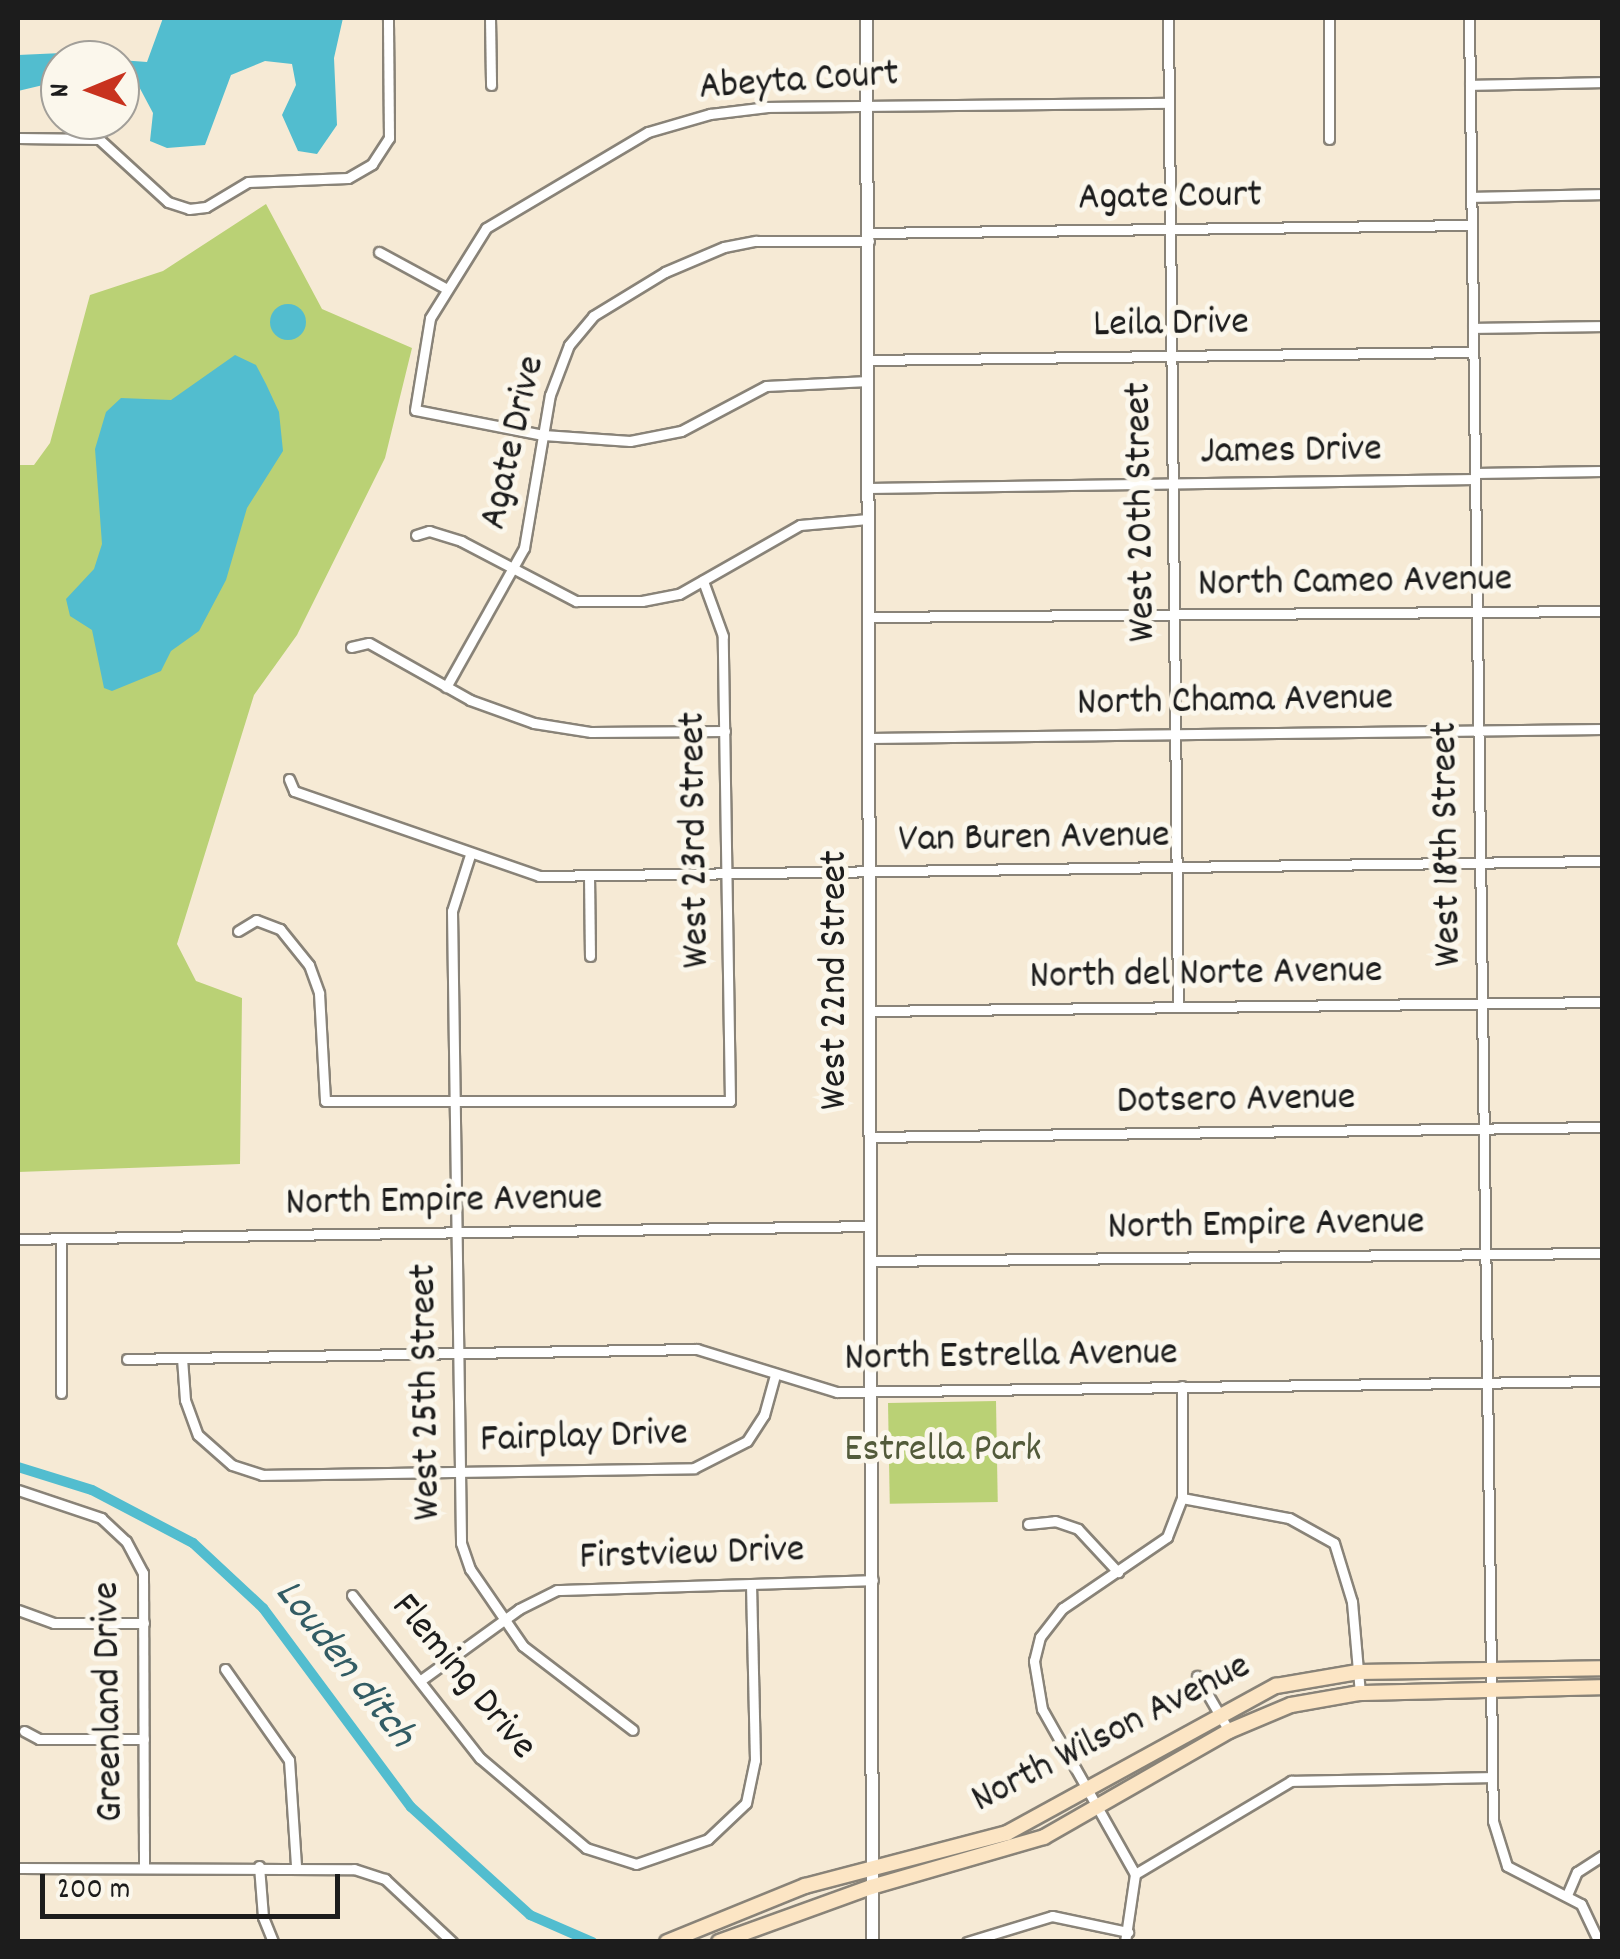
<!DOCTYPE html>
<html>
<head>
<meta charset="utf-8">
<style>
	body { margin:0 }
	#map { position:relative; width:1620px; height:1959px; overflow:hidden; background:#f6ead5; font-family:Dekko,sans-serif }
	div>[style] { position:absolute }
	.green>* { inset:0; background:#bad175; transform-origin:0 0 }
	.water>* { inset:0; background:#52bdcf }
	.round { border-radius:50% }
	.canal>* { height:10px; margin:-5px; padding:0 5px; transform-origin:5px; border-radius:5px; background:#52bdcf }
	.roads { filter:drop-shadow(2px 0 #898378) drop-shadow(-2px 0 #898378) drop-shadow(0 2px #898378) drop-shadow(0 -2px #898378) }
	.minor>* { height:9px; margin:-4.5px; padding:0 4.5px; transform-origin:4.5px; border-radius:4.5px; background:#fff }
	.tertiary>* { height:11px; margin:-5.5px; padding:0 5.5px; transform-origin:5.5px; border-radius:5.5px; background:#fff }
	.secondary>* { height:14px; margin:-7px; padding:0 7px; transform-origin:7px; border-radius:7px; background:#fce5c4 }
	span { translate:-50% -50%; white-space:nowrap; text-align:center; line-height:1.15; -webkit-text-stroke:10px #fbf7ec; paint-order:stroke }
	.street-label { font-size:40px; color:#1c1c1c }
	.park-label { font-size:40px; color:#535b3b }
	.water-label { font-size:42px; color:#325c64; font-style:italic }
	.frame { position:absolute; inset:0; border:20px solid #1c1c1c; pointer-events:none }
	.north { position:absolute; left:40px; top:40px; width:100px; height:100px; box-sizing:border-box; background:#fbf7ec; border:2px solid #a29f99; border-radius:50%; rotate:269deg; font-size:28px; font-weight:700; line-height:40px; text-align:center; color:#1c1c1c }
	.north::after { content:''; display:block; margin:auto; width:35px; height:45px; background:#c8321e; clip-path:polygon(50% 0,100% 100%,50% 72%,0 100%) }
	.scale { position:absolute; left:40px; top:1874px; width:300px; height:45px; box-sizing:border-box; border:5px solid #1c1c1c; border-top:0; padding-left:12px; font-size:30px; line-height:35px; white-space:nowrap; color:#1c1c1c; -webkit-text-stroke:8px #fbf7ec; paint-order:stroke }
</style>
</head>
<body>
<div id="map">
	<div class="green">
		<i style="clip-path:polygon(266px 204px,322px 309px,412px 348px,385px 458px,297px 635px,254px 695px,177px 944px,196px 981px,242px 998px,240px 1164px,18px 1172px,18px 465px,34px 465px,50px 443px,90px 295px,163px 271px)"></i>
		<i style="left:996px;top:1401px;width:101px;height:108px;rotate:89deg"></i>
	</div>
	<div class="water">
		<i style="clip-path:polygon(163px 18px,343px 18px,334px 58px,337px 125px,317px 154px,298px 151px,282px 115px,296px 85px,292px 64px,265px 61px,231px 75px,205px 145px,167px 148px,150px 141px,153px 113px,136px 81px,120px 81px,120px 60px,147px 62px)"></i>
		<i style="clip-path:polygon(74px 46px,111px 51px,120px 60px,60px 60px,60px 81px,18px 91px,18px 55px,62px 53px)"></i>
		<i class="round" style="left:270px;top:304px;width:36px;height:36px"></i>
		<i style="clip-path:polygon(235px 355px,256px 365px,266px 384px,279px 412px,283px 451px,247px 508px,226px 580px,199px 631px,171px 651px,161px 671px,112px 691px,104px 688px,92px 630px,70px 616px,66px 599px,94px 569px,102px 544px,95px 449px,106px 412px,121px 398px,171px 400px)"></i>
	</div>
	<div class="canal">
		<i style="left:18px;top:1467px;width:77px;rotate:17.3deg"></i>
		<i style="left:92px;top:1490px;width:114px;rotate:27.7deg"></i>
		<i style="left:193px;top:1543px;width:96px;rotate:42.9deg"></i>
		<i style="left:263px;top:1608px;width:248px;rotate:53.4deg"></i>
		<i style="left:411px;top:1807px;width:161px;rotate:42.2deg"></i>
		<i style="left:530px;top:1915px;width:68px;rotate:23.5deg"></i>
	</div>
	<div class="roads">
		<div class="minor">
			<i style="left:490px;top:18px;width:67px;rotate:89.1deg"></i>
			<i style="left:1168px;top:18px;width:987px;rotate:89.42deg"></i>
			<i style="left:1329px;top:18px;width:121px;rotate:90deg"></i>
			<i style="left:1469px;top:18px;width:1803px;rotate:89.24deg"></i>
			<i style="left:1493px;top:1821px;width:47px;rotate:72.7deg"></i>
			<i style="left:1507px;top:1866px;width:83px;rotate:27.2deg"></i>
			<i style="left:1581px;top:1904px;width:42px;rotate:64.7deg"></i>
			<i style="left:1470px;top:85px;width:132px;rotate:-1.3deg"></i>
			<i style="left:18px;top:138px;width:81px;rotate:0.7deg"></i>
			<i style="left:99px;top:139px;width:93px;rotate:42.4deg"></i>
			<i style="left:168px;top:202px;width:22px;rotate:18deg"></i>
			<i style="left:189px;top:209px;width:17px;rotate:-7deg"></i>
			<i style="left:206px;top:207px;width:49px;rotate:-30.8deg"></i>
			<i style="left:248px;top:182px;width:100px;rotate:-2.3deg"></i>
			<i style="left:348px;top:178px;width:28px;rotate:-30deg"></i>
			<i style="left:372px;top:164px;width:31px;rotate:-57deg"></i>
			<i style="left:389px;top:138px;width:120px;rotate:-90.5deg"></i>
			<i style="left:1472px;top:197px;width:130px;rotate:-1.3deg"></i>
			<i style="left:869px;top:233px;width:603px;rotate:-0.76deg"></i>
			<i style="left:379px;top:252px;width:75px;rotate:28.6deg"></i>
			<i style="left:1473px;top:328px;width:129px;rotate:-0.9deg"></i>
			<i style="left:868px;top:360px;width:605px;rotate:-0.76deg"></i>
			<i style="left:868px;top:381px;width:102px;rotate:177.2deg"></i>
			<i style="left:766px;top:386px;width:96px;rotate:152.1deg"></i>
			<i style="left:681px;top:431px;width:52px;rotate:168.9deg"></i>
			<i style="left:630px;top:441px;width:87px;rotate:-176.1deg"></i>
			<i style="left:543px;top:435px;width:130px;rotate:-168.9deg"></i>
			<i style="left:415px;top:410px;width:93px;rotate:-80.7deg"></i>
			<i style="left:430px;top:318px;width:106px;rotate:-58.1deg"></i>
			<i style="left:486px;top:228px;width:188px;rotate:-30.7deg"></i>
			<i style="left:648px;top:132px;width:65px;rotate:-16.2deg"></i>
			<i style="left:710px;top:114px;width:58px;rotate:-6.9deg"></i>
			<i style="left:768px;top:107px;width:401px;rotate:-0.6deg"></i>
			<i style="left:1475px;top:473px;width:127px;rotate:-0.9deg"></i>
			<i style="left:868px;top:488px;width:607px;rotate:-0.85deg"></i>
			<i style="left:416px;top:535px;width:14px;rotate:-17deg"></i>
			<i style="left:429px;top:531px;width:34px;rotate:17deg"></i>
			<i style="left:461px;top:541px;width:130px;rotate:27.6deg"></i>
			<i style="left:576px;top:601px;width:66px"></i>
			<i style="left:642px;top:601px;width:38px;rotate:-11deg"></i>
			<i style="left:679px;top:594px;width:139px;rotate:-29.7deg"></i>
			<i style="left:800px;top:525px;width:68px;rotate:-5deg"></i>
			<i style="left:869px;top:617px;width:733px;rotate:-0.47deg"></i>
			<i style="left:351px;top:647px;width:18px;rotate:-13deg"></i>
			<i style="left:369px;top:643px;width:116px;rotate:29.4deg"></i>
			<i style="left:470px;top:700px;width:68px;rotate:19.8deg"></i>
			<i style="left:534px;top:723px;width:58px;rotate:9deg"></i>
			<i style="left:591px;top:732px;width:134px;rotate:-0.4deg"></i>
			<i style="left:446px;top:687px;width:159px;rotate:-60.7deg"></i>
			<i style="left:524px;top:548px;width:155px;rotate:-80.4deg"></i>
			<i style="left:550px;top:395px;width:53px;rotate:-69.2deg"></i>
			<i style="left:569px;top:345px;width:38px;rotate:-50deg"></i>
			<i style="left:593px;top:316px;width:84px;rotate:-31.4deg"></i>
			<i style="left:665px;top:272px;width:64px;rotate:-23deg"></i>
			<i style="left:724px;top:247px;width:33px;rotate:-11deg"></i>
			<i style="left:756px;top:241px;width:113px"></i>
			<i style="left:869px;top:738px;width:733px;rotate:-0.7deg"></i>
			<i style="left:289px;top:779px;width:13px;rotate:67deg"></i>
			<i style="left:294px;top:791px;width:259px;rotate:19.1deg"></i>
			<i style="left:539px;top:876px;width:1063px;rotate:-0.81deg"></i>
			<i style="left:470px;top:855px;width:59px;rotate:107.8deg"></i>
			<i style="left:452px;top:911px;width:632px;rotate:89.18deg"></i>
			<i style="left:461px;top:1543px;width:28px;rotate:71deg"></i>
			<i style="left:470px;top:1569px;width:93px;rotate:55.5deg"></i>
			<i style="left:523px;top:1646px;width:138px;rotate:37.4deg"></i>
			<i style="left:589px;top:875px;width:81px;rotate:89.3deg"></i>
			<i style="left:238px;top:931px;width:21px;rotate:-31deg"></i>
			<i style="left:256px;top:920px;width:26px;rotate:21deg"></i>
			<i style="left:280px;top:929px;width:46px;rotate:51.1deg"></i>
			<i style="left:309px;top:965px;width:30px;rotate:70deg"></i>
			<i style="left:319px;top:993px;width:108px;rotate:86.8deg"></i>
			<i style="left:325px;top:1101px;width:405px"></i>
			<i style="left:730px;top:1101px;width:465px;rotate:-90.9deg"></i>
			<i style="left:723px;top:636px;width:59px;rotate:-110deg"></i>
			<i style="left:869px;top:1011px;width:733px;rotate:-0.7deg"></i>
			<i style="left:870px;top:1137px;width:732px;rotate:-0.78deg"></i>
			<i style="left:18px;top:1239px;width:853px;rotate:-0.87deg"></i>
			<i style="left:61px;top:1240px;width:153px;rotate:90deg"></i>
			<i style="left:871px;top:1261px;width:731px;rotate:-0.63deg"></i>
			<i style="left:182px;top:1358px;width:42px;rotate:85.9deg"></i>
			<i style="left:185px;top:1400px;width:37px;rotate:70deg"></i>
			<i style="left:198px;top:1435px;width:45px;rotate:41.4deg"></i>
			<i style="left:232px;top:1465px;width:32px;rotate:18deg"></i>
			<i style="left:262px;top:1475px;width:432px;rotate:-0.9deg"></i>
			<i style="left:694px;top:1468px;width:59px;rotate:-27deg"></i>
			<i style="left:747px;top:1441px;width:31px;rotate:-57deg"></i>
			<i style="left:764px;top:1415px;width:41px;rotate:-74.6deg"></i>
			<i style="left:127px;top:1359px;width:570px;rotate:-1.01deg"></i>
			<i style="left:697px;top:1349px;width:146px;rotate:17.1deg"></i>
			<i style="left:837px;top:1392px;width:765px;rotate:-0.82deg"></i>
			<i style="left:18px;top:1490px;width:88px;rotate:18.6deg"></i>
			<i style="left:101px;top:1518px;width:34px;rotate:43deg"></i>
			<i style="left:126px;top:1541px;width:36px;rotate:62deg"></i>
			<i style="left:143px;top:1573px;width:295px;rotate:89.8deg"></i>
			<i style="left:1182px;top:1498px;width:109px;rotate:10.6deg"></i>
			<i style="left:1289px;top:1518px;width:51px;rotate:29.1deg"></i>
			<i style="left:1334px;top:1543px;width:62px;rotate:73deg"></i>
			<i style="left:1352px;top:1602px;width:91px;rotate:85deg"></i>
			<i style="left:1028px;top:1524px;width:27px;rotate:-6deg"></i>
			<i style="left:1055px;top:1521px;width:24px;rotate:19deg"></i>
			<i style="left:1078px;top:1529px;width:59px;rotate:47.1deg"></i>
			<i style="left:352px;top:1595px;width:207px;rotate:51.9deg"></i>
			<i style="left:480px;top:1758px;width:139px;rotate:40.3deg"></i>
			<i style="left:586px;top:1848px;width:52px;rotate:17.7deg"></i>
			<i style="left:636px;top:1864px;width:76px;rotate:-19.1deg"></i>
			<i style="left:708px;top:1839px;width:52px;rotate:-43.5deg"></i>
			<i style="left:746px;top:1803px;width:44px;rotate:-78.2deg"></i>
			<i style="left:755px;top:1760px;width:176px;rotate:-91.3deg"></i>
			<i style="left:18px;top:1610px;width:38px;rotate:20deg"></i>
			<i style="left:54px;top:1623px;width:90px"></i>
			<i style="left:225px;top:1669px;width:111px;rotate:54.9deg"></i>
			<i style="left:289px;top:1760px;width:105px;rotate:86.2deg"></i>
			<i style="left:1197px;top:1676px;width:64px;rotate:59.8deg"></i>
			<i style="left:421px;top:1680px;width:121px;rotate:-35.9deg"></i>
			<i style="left:519px;top:1609px;width:42px;rotate:-26.6deg"></i>
			<i style="left:557px;top:1590px;width:316px;rotate:-1.8deg"></i>
			<i style="left:24px;top:1731px;width:17px;rotate:28deg"></i>
			<i style="left:39px;top:1739px;width:105px"></i>
			<i style="left:259px;top:1866px;width:51px;rotate:85.5deg"></i>
			<i style="left:263px;top:1917px;width:27px;rotate:68deg"></i>
			<i style="left:18px;top:1868px;width:336px;rotate:0.2deg"></i>
			<i style="left:354px;top:1869px;width:33px;rotate:18deg"></i>
			<i style="left:385px;top:1879px;width:92px;rotate:43.2deg"></i>
			<i style="left:1135px;top:1874px;width:182px;rotate:-30.8deg"></i>
			<i style="left:1291px;top:1781px;width:200px;rotate:-1.1deg"></i>
			<i style="left:1567px;top:1895px;width:25px;rotate:-67deg"></i>
			<i style="left:1577px;top:1872px;width:30px;rotate:-33deg"></i>
			<i style="left:967px;top:1942px;width:89px;rotate:-17deg"></i>
			<i style="left:1052px;top:1916px;width:78px;rotate:11.9deg"></i>
			<i style="left:1125px;top:1942px;width:69px;rotate:-81.6deg"></i>
			<i style="left:1135px;top:1874px;width:189px;rotate:-119.4deg"></i>
			<i style="left:1042px;top:1709px;width:49px;rotate:-99.5deg"></i>
			<i style="left:1034px;top:1661px;width:25px;rotate:-76deg"></i>
			<i style="left:1040px;top:1637px;width:37px;rotate:-52deg"></i>
			<i style="left:1063px;top:1608px;width:126px;rotate:-34.3deg"></i>
			<i style="left:1167px;top:1537px;width:42px;rotate:-69deg"></i>
			<i style="left:1182px;top:1498px;width:112px;rotate:-90deg"></i>
		</div>
		<div class="tertiary">
			<i style="left:866px;top:18px;width:1924px;rotate:89.82deg"></i>
		</div>
		<div class="secondary">
			<i style="left:667px;top:1942px;width:149px;rotate:-22.1deg"></i>
			<i style="left:805px;top:1886px;width:209px;rotate:-14.7deg"></i>
			<i style="left:1007px;top:1833px;width:307px;rotate:-28.7deg"></i>
			<i style="left:1276px;top:1686px;width:83px;rotate:-9.7deg"></i>
			<i style="left:1358px;top:1672px;width:244px;rotate:-0.9deg"></i>
			<i style="left:719px;top:1942px;width:162px;rotate:-19.9deg"></i>
			<i style="left:871px;top:1887px;width:180px;rotate:-16.1deg"></i>
			<i style="left:1044px;top:1837px;width:213px;rotate:-29.8deg"></i>
			<i style="left:1229px;top:1731px;width:67px;rotate:-22.8deg"></i>
			<i style="left:1291px;top:1705px;width:70px;rotate:-9.9deg"></i>
			<i style="left:1360px;top:1693px;width:242px;rotate:-1.4deg"></i>
		</div>
	</div>
	<div class="street-label">
		<span style="left:799px;top:83px;rotate:-4deg">Abeyta Court</span>
		<span style="left:1170px;top:199px;rotate:-1deg">Agate Court</span>
		<span style="left:1171px;top:326px;rotate:-1deg">Leila Drive</span>
		<span style="left:515px;top:443px;rotate:-77deg">Agate Drive</span>
		<span style="left:1291px;top:453px;rotate:-1deg">James Drive</span>
		<span style="left:1143px;top:512px;rotate:-91deg">West 20th Street</span>
		<span style="left:1355px;top:584px;rotate:-1deg">North Cameo Avenue</span>
		<span style="left:1235px;top:703px;rotate:-1deg">North Chama Avenue</span>
		<span style="left:697px;top:840px;rotate:-91deg">West 23rd Street</span>
		<span style="left:1034px;top:840px;rotate:-1deg">Van Buren Avenue</span>
		<span style="left:1449px;top:844px;rotate:-91deg">West 18th Street</span>
		<span style="left:1206px;top:976px;rotate:-1deg">North del Norte Avenue</span>
		<span style="left:837px;top:980px;rotate:-90deg">West 22nd Street</span>
		<span style="left:1236px;top:1102px;rotate:-1deg">Dotsero Avenue</span>
		<span style="left:444px;top:1203px;rotate:-1deg">North Empire Avenue</span>
		<span style="left:1266px;top:1227px;rotate:-1deg">North Empire Avenue</span>
		<span style="left:1011px;top:1358px;rotate:-1deg">North Estrella Avenue</span>
		<span style="left:428px;top:1392px;rotate:-91deg">West 25th Street</span>
		<span style="left:584px;top:1439px;rotate:-2deg">Fairplay Drive</span>
		<span style="left:692px;top:1556px;rotate:-2deg">Firstview Drive</span>
		<span style="left:462px;top:1678px;rotate:50deg">Fleming Drive</span>
		<span style="left:111px;top:1702px;rotate:-91deg">Greenland Drive</span>
		<span style="left:1112px;top:1735px;rotate:-27deg">North Wilson Avenue</span>
	</div>
	<div class="park-label">
		<span style="left:943px;top:1452px">Estrella Park</span>
	</div>
	<div class="water-label">
		<span style="left:343px;top:1665px;rotate:52deg">Louden ditch</span>
	</div>
	<div class="frame"></div>
	<div class="north">N</div>
	<div class="scale">200 m</div>
</div>
</body>
</html>
